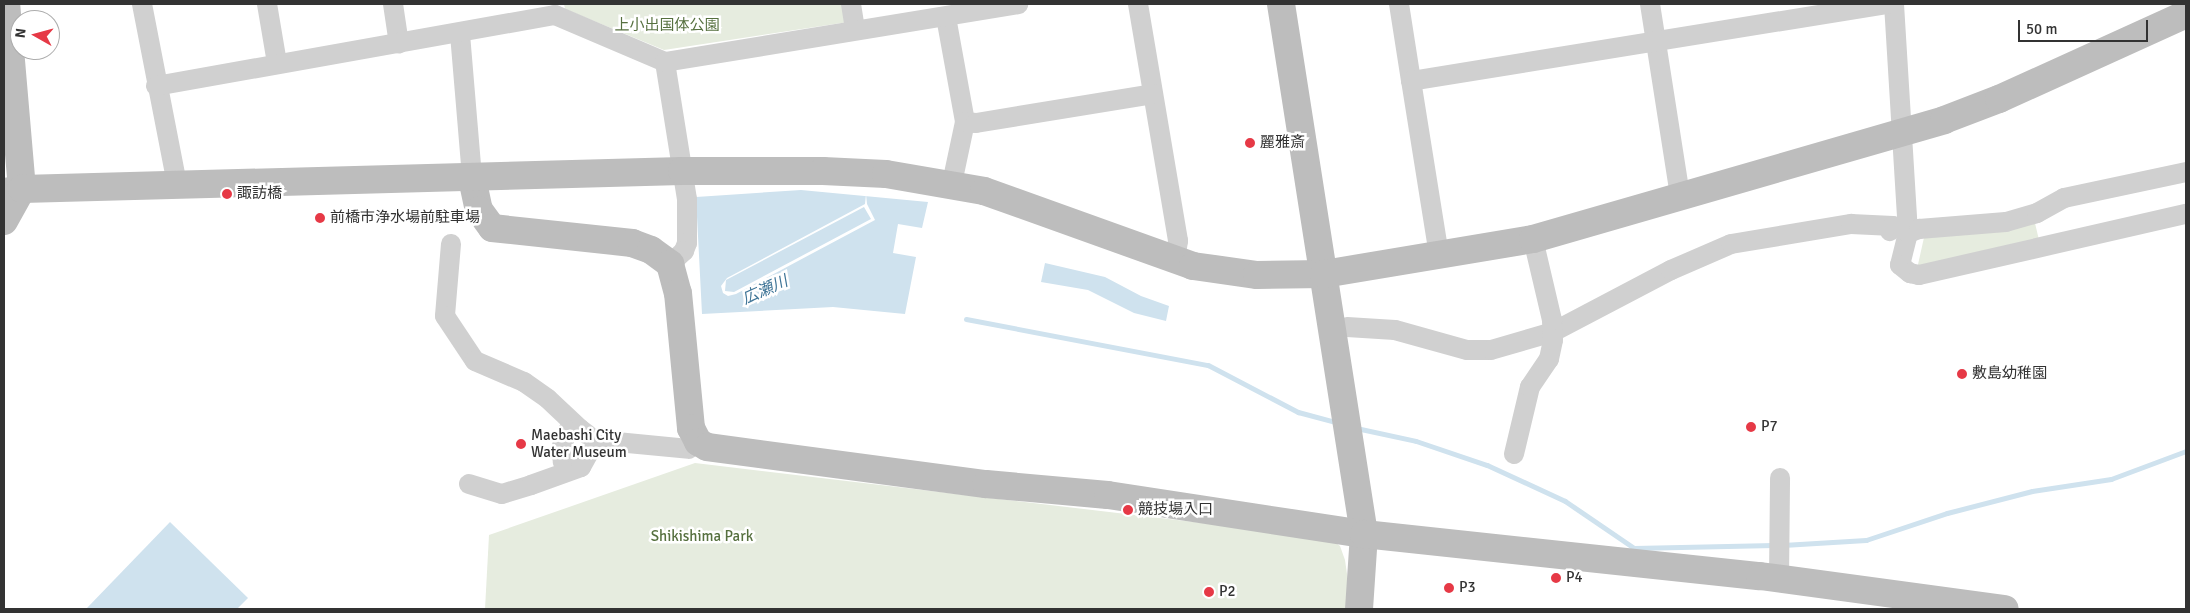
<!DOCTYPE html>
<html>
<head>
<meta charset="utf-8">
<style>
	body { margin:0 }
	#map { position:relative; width:2190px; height:613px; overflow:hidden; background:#fff; font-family:Signika,"Noto Sans JP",sans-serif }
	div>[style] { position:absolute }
	.green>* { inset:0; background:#e6ecdf }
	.water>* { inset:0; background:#cfe2ee }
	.pier>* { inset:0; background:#fff }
	.stream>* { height:5px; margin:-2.5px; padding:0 2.5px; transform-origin:2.5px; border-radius:2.5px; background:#cfe2ee }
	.street>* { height:20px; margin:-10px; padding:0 10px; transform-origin:10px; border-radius:10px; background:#d0d0d0 }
	.secondary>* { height:28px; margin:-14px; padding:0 14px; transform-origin:14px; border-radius:14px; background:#bdbdbd }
	.dots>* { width:14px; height:14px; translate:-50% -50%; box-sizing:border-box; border:2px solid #fff; border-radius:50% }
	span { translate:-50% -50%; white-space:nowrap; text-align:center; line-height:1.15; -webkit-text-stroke:5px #fff; paint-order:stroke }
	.park-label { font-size:15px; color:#56703f }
	.poi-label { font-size:15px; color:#333 }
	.left { translate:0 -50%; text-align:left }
	.water-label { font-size:16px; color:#3f7597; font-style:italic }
	.frame { position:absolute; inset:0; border:5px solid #333; pointer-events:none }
	.north { position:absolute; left:10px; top:10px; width:50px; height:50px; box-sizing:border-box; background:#fff; border:1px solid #adadad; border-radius:50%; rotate:277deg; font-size:14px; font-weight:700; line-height:20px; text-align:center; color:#333 }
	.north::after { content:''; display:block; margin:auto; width:18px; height:22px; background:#e63946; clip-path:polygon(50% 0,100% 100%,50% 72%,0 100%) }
	.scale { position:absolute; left:2018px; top:20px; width:130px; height:22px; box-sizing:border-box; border:2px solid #333; border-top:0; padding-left:6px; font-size:15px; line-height:18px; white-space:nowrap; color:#333; -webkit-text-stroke:4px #fff; paint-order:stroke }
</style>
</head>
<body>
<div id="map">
	<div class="green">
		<i style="clip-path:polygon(564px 4px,845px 4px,848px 22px,664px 50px,565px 9px)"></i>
		<i style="clip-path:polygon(2034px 219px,2039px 240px,1917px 269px,1925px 233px)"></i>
		<i style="clip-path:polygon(695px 463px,1329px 538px,1340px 546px,1345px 560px,1352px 609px,485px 609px,489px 535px)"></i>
	</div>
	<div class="water">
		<i style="clip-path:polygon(801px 190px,928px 202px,922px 228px,898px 224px,893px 253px,916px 257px,905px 314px,833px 307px,702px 314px,696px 197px)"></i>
		<i style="clip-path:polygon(1045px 263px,1105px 277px,1141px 296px,1169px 306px,1166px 321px,1134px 313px,1088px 290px,1041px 282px)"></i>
		<i style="clip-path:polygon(170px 522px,248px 598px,237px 609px,86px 609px)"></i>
	</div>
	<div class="pier">
		<i style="clip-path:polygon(evenodd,866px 194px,867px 204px,875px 220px,736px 294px,728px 296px,723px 293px,721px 286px,727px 278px,865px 204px,866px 194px,864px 207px,871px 219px,734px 292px,725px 291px,726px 280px,864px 207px)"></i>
	</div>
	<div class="stream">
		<i style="left:966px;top:319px;width:246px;rotate:10.8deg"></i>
		<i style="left:1208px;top:365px;width:102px;rotate:27.6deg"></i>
		<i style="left:1298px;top:412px;width:42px;rotate:15deg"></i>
		<i style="left:1356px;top:428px;width:61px;rotate:12.2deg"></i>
		<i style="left:1416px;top:441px;width:75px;rotate:18.7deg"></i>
		<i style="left:1487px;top:465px;width:86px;rotate:24.8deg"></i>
		<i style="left:1565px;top:501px;width:83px;rotate:34.3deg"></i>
		<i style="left:1634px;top:548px;width:140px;rotate:-1.2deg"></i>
		<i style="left:1783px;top:545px;width:83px;rotate:-3.4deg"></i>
		<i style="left:1866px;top:540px;width:85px;rotate:-18.4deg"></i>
		<i style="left:1947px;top:513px;width:88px;rotate:-14.5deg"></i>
		<i style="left:2032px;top:491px;width:80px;rotate:-8.6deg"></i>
		<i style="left:2111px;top:479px;width:80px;rotate:-20.5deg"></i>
	</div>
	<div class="street">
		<i style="left:142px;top:4px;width:183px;rotate:79deg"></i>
		<i style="left:267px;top:4px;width:60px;rotate:80.4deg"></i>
		<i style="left:393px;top:4px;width:40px;rotate:81.5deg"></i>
		<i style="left:851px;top:4px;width:25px;rotate:81deg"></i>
		<i style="left:1138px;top:4px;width:240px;rotate:80.4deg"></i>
		<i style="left:1178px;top:241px;width:20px;rotate:99deg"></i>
		<i style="left:1399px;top:4px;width:78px;rotate:81.1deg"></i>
		<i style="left:1650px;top:4px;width:194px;rotate:81.1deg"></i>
		<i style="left:1894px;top:4px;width:229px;rotate:86.5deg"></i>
		<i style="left:1908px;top:233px;width:33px;rotate:104deg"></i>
		<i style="left:1900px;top:265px;width:13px;rotate:39deg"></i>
		<i style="left:1910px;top:273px;width:9px;rotate:13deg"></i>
		<i style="left:1919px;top:275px;width:274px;rotate:-12.9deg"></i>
		<i style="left:946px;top:17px;width:107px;rotate:79.7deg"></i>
		<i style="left:965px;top:122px;width:62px;rotate:102deg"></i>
		<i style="left:460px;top:34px;width:144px;rotate:85.2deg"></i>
		<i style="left:665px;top:62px;width:139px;rotate:80.9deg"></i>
		<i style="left:687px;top:199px;width:44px;rotate:90deg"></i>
		<i style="left:687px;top:243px;width:9px;rotate:111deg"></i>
		<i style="left:684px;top:251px;width:19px;rotate:137deg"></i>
		<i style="left:156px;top:86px;width:405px;rotate:-10.1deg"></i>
		<i style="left:555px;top:15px;width:120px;rotate:23.1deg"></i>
		<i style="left:665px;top:62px;width:358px;rotate:-9.3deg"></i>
		<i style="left:965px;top:122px;width:11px;rotate:5deg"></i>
		<i style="left:976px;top:123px;width:179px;rotate:-9.3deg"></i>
		<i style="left:1908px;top:233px;width:12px;rotate:-20deg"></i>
		<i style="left:1919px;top:229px;width:87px;rotate:-4.6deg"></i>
		<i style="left:2006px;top:222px;width:32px;rotate:-16deg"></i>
		<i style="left:2037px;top:213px;width:31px;rotate:-29deg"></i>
		<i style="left:2064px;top:198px;width:125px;rotate:-12deg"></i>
		<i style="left:451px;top:244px;width:72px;rotate:94.8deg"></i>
		<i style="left:445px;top:316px;width:54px;rotate:56.3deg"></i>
		<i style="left:475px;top:361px;width:53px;rotate:23.2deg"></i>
		<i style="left:524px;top:382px;width:29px;rotate:35deg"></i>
		<i style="left:548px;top:399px;width:44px;rotate:43.2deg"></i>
		<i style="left:1439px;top:255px;width:176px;rotate:-99.1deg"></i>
		<i style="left:1411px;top:81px;width:483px;rotate:-9.2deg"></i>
		<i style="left:1347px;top:327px;width:48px;rotate:3.6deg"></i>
		<i style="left:1395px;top:330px;width:75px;rotate:15.5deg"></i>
		<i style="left:1467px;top:350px;width:24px"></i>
		<i style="left:1491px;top:350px;width:65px;rotate:-16.2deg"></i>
		<i style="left:1553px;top:332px;width:133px;rotate:-27.7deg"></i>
		<i style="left:1671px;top:270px;width:65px;rotate:-23.4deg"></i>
		<i style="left:1731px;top:244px;width:122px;rotate:-9.5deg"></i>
		<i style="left:1851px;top:224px;width:42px;rotate:2.7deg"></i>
		<i style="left:1893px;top:226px;width:6px;rotate:121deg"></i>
		<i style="left:1514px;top:454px;width:69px;rotate:-76.6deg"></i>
		<i style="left:1530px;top:387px;width:34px;rotate:-56deg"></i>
		<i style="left:1549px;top:359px;width:19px;rotate:-78deg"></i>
		<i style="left:1553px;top:340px;width:20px;rotate:-93deg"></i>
		<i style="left:1552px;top:320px;width:83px;rotate:-103.2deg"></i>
		<i style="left:581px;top:467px;width:19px;rotate:-164deg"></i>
		<i style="left:563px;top:462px;width:13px;rotate:-99deg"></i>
		<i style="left:561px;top:449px;width:18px;rotate:-71deg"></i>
		<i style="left:567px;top:432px;width:13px;rotate:-13deg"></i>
		<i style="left:580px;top:429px;width:10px;rotate:37deg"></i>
		<i style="left:469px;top:484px;width:34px;rotate:17deg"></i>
		<i style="left:502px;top:494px;width:30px;rotate:-17deg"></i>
		<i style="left:531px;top:485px;width:53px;rotate:-19.8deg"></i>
		<i style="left:581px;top:467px;width:31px;rotate:-61deg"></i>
		<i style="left:596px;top:440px;width:93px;rotate:5.5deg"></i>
		<i style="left:1779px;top:579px;width:101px;rotate:-89.4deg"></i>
	</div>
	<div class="secondary">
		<i style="left:1281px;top:4px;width:536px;rotate:81.1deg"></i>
		<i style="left:1364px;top:534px;width:75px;rotate:93.8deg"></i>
		<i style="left:472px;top:178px;width:33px;rotate:78deg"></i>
		<i style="left:479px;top:210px;width:22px;rotate:54deg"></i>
		<i style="left:492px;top:228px;width:141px;rotate:6.1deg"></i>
		<i style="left:632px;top:243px;width:20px;rotate:20deg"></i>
		<i style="left:651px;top:250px;width:24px;rotate:36deg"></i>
		<i style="left:670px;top:264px;width:30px;rotate:75deg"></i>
		<i style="left:678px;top:293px;width:136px;rotate:84.5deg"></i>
		<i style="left:691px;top:428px;width:16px;rotate:63deg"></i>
		<i style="left:698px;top:442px;width:10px;rotate:29deg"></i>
		<i style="left:707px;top:447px;width:281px;rotate:7.6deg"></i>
		<i style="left:986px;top:484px;width:122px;rotate:5.2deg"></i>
		<i style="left:1108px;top:495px;width:259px;rotate:8.7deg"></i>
		<i style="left:1364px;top:534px;width:398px;rotate:6.1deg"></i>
		<i style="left:1760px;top:576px;width:247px;rotate:7.7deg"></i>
		<i style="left:4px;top:192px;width:18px;rotate:-9deg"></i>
		<i style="left:22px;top:189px;width:186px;rotate:-94.9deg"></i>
		<i style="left:4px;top:221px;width:37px;rotate:-61deg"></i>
		<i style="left:22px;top:189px;width:660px;rotate:-1.56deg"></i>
		<i style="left:682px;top:171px;width:141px"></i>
		<i style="left:823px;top:171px;width:63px;rotate:2.7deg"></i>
		<i style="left:886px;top:174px;width:99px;rotate:9.8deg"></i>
		<i style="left:984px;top:191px;width:222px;rotate:19.7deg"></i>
		<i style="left:1193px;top:266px;width:65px;rotate:8deg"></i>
		<i style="left:1257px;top:275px;width:67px;rotate:-0.9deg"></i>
		<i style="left:1324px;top:274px;width:212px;rotate:-9.5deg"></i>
		<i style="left:1533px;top:239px;width:428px;rotate:-16.1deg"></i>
		<i style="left:1944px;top:120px;width:59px;rotate:-20.9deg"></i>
		<i style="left:1999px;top:99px;width:205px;rotate:-24.4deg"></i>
	</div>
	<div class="dots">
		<i style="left:1250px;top:143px;background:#e63946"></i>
		<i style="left:227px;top:194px;background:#e63946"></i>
		<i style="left:320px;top:218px;background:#e63946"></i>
		<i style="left:1962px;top:374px;background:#e63946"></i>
		<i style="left:1751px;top:427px;background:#e63946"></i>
		<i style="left:521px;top:444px;background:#e63946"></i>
		<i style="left:1128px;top:510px;background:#e63946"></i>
		<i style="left:1556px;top:578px;background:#e63946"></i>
		<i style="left:1449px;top:588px;background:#e63946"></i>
		<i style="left:1209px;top:592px;background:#e63946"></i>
	</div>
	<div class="park-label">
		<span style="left:667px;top:26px">上小出国体公園</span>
		<span style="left:702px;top:537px">Shikishima Park</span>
	</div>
	<div class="poi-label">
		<span class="left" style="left:1260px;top:143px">麗雅斎</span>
		<span class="left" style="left:237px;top:194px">諏訪橋</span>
		<span class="left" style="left:330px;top:218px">前橋市浄水場前駐車場</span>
		<span class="left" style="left:1972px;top:374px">敷島幼稚園</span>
		<span class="left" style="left:1761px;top:427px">P7</span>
		<span class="left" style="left:531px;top:444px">Maebashi City<br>Water Museum</span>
		<span class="left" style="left:1138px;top:510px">競技場入口</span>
		<span class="left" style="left:1566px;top:578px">P4</span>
		<span class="left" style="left:1459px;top:588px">P3</span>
		<span class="left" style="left:1219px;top:592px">P2</span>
	</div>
	<div class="water-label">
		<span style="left:765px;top:290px;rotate:-24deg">広瀬川</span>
	</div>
	<div class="frame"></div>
	<div class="north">N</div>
	<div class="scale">50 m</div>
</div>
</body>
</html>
